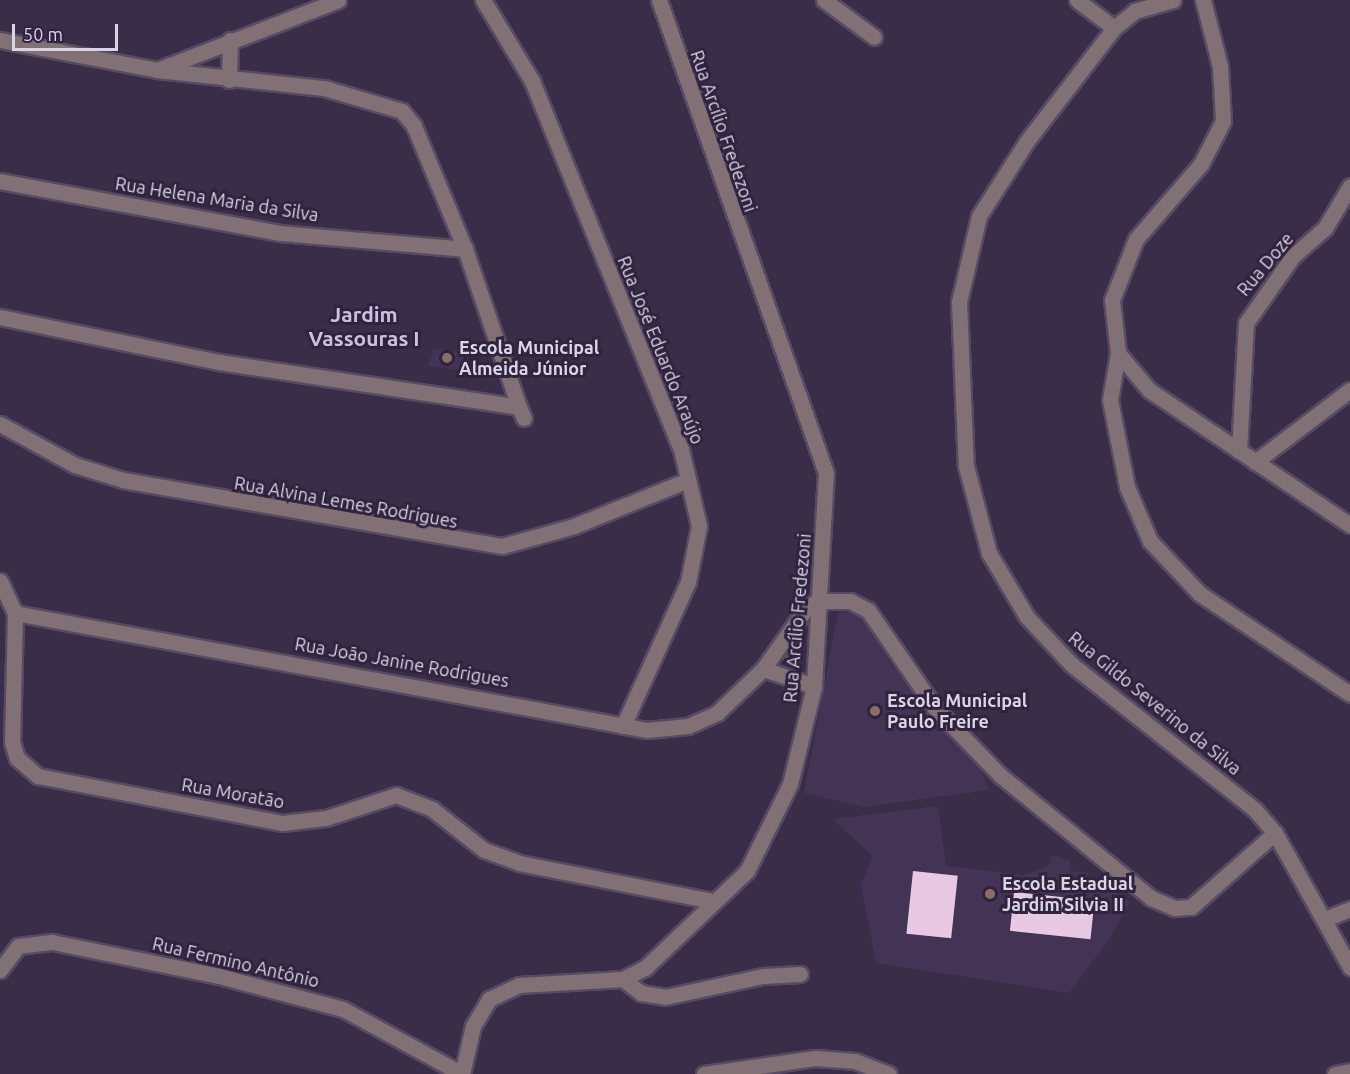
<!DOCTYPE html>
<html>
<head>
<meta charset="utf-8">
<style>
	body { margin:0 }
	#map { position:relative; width:1350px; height:1074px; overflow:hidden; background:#3a2d48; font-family:Ubuntu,sans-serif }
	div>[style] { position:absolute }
	.built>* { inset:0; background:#433355 }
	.green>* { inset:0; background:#546050 }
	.building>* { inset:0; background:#e8c9e4; transform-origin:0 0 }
	.roads { filter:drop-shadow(2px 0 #574b64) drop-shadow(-2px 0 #574b64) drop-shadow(0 2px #574b64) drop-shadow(0 -2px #574b64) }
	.minor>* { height:15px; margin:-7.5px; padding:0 7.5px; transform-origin:7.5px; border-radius:7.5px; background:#817074 }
	.dots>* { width:16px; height:16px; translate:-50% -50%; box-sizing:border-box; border:3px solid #30233e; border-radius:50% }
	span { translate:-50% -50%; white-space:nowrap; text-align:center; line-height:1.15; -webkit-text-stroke:6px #30233e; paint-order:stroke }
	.street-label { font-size:18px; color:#dbd4e5 }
	.poi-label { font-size:18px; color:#dbd4e5; font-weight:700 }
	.left { translate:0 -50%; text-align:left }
	.quarter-label { font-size:21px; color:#cebfe1; font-weight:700 }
	.scale { position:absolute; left:12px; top:24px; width:106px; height:27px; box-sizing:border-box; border:3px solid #dbd4e5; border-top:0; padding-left:8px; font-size:18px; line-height:21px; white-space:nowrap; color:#dbd4e5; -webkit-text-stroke:4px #30233e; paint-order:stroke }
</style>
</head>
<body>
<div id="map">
	<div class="built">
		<i style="clip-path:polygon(434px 348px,464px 353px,462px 370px,428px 366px)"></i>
		<i style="clip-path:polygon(838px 612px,858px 612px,869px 625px,891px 664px,978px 765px,989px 790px,864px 807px,804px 793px)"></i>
		<i style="clip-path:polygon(938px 806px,946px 866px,1024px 875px,1049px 866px,1052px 855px,1070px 861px,1070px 871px,1088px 873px,1089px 883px,1098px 881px,1130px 902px,1108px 941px,1069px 993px,876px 963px,861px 885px,873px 856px,832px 819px)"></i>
	</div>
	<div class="green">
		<i style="clip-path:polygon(802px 622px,799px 666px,777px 659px)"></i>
	</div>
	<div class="building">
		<i style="left:913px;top:871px;width:45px;height:63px;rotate:6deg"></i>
		<i style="left:1014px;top:892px;width:81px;height:39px;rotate:6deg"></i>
	</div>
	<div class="roads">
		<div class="minor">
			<i style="left:483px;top:0;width:95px;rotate:58.8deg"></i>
			<i style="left:532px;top:81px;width:397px;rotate:68deg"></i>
			<i style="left:681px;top:449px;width:79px;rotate:76.8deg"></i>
			<i style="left:699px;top:526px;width:57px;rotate:101.1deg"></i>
			<i style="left:688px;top:582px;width:158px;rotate:114.3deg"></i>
			<i style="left:824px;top:0;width:62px;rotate:36.5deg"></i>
			<i style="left:1077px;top:0;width:46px;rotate:37.1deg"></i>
			<i style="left:1173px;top:0;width:40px;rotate:164deg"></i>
			<i style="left:1135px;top:11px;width:27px;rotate:141deg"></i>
			<i style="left:1114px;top:28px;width:143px;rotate:127.6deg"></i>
			<i style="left:1027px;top:141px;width:89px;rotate:122.6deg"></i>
			<i style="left:979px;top:216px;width:88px;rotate:103.1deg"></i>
			<i style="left:959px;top:302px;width:164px;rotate:87.6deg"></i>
			<i style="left:966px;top:466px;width:90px;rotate:75.2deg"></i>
			<i style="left:989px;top:553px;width:74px;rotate:59.3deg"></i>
			<i style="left:1027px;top:617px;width:64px;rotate:46.9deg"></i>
			<i style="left:1071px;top:664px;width:235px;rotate:38.4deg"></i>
			<i style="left:1255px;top:810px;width:30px;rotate:49deg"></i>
			<i style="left:1275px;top:833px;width:154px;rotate:60.8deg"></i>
			<i style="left:1203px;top:0;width:68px;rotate:75.6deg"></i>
			<i style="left:1220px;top:66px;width:55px;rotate:86.9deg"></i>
			<i style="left:1223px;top:121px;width:48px;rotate:117.1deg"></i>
			<i style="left:1201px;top:164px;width:99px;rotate:130.9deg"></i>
			<i style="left:1136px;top:239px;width:66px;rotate:111.5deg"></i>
			<i style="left:1112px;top:300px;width:53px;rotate:83.5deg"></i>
			<i style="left:1118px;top:353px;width:48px;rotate:99.7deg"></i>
			<i style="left:1110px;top:400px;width:89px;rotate:78.9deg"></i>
			<i style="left:1127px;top:487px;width:59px;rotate:66.9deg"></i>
			<i style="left:1150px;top:541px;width:73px;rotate:46.7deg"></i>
			<i style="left:1200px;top:594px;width:180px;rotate:33.7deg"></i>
			<i style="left:0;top:40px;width:160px;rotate:10.8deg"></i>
			<i style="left:157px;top:70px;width:168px;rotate:6.2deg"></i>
			<i style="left:324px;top:88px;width:81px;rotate:16.4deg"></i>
			<i style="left:402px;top:111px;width:19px;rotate:51deg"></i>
			<i style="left:414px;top:126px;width:133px;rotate:67.5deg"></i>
			<i style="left:465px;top:249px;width:167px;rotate:71.1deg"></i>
			<i style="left:157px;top:70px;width:194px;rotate:-21.1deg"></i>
			<i style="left:229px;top:80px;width:40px;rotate:-88.6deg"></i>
			<i style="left:0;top:181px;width:285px;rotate:10.5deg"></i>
			<i style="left:280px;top:233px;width:186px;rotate:4.9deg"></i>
			<i style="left:0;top:317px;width:224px;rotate:11.6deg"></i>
			<i style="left:219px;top:362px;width:303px;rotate:8.5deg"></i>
			<i style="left:519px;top:407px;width:12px;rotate:66deg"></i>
			<i style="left:1118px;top:353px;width:48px;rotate:50deg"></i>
			<i style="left:1149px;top:390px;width:242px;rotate:33.9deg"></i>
			<i style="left:0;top:424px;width:85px;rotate:28.7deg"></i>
			<i style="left:75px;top:465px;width:50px;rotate:17.4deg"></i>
			<i style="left:123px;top:480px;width:385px;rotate:9.9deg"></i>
			<i style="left:502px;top:546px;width:75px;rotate:-15.5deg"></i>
			<i style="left:574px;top:526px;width:123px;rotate:-22deg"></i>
			<i style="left:1239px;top:451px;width:128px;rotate:-86.9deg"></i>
			<i style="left:1246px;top:323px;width:82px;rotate:-55deg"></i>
			<i style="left:1293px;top:256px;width:43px;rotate:-41.2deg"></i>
			<i style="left:1325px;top:228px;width:49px;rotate:-59.2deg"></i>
			<i style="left:1255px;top:462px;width:119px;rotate:-37.2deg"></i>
			<i style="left:0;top:581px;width:35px;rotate:65deg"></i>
			<i style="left:15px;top:613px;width:129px;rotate:91.3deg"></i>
			<i style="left:12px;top:742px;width:17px;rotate:73deg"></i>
			<i style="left:17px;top:758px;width:28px;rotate:41deg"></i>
			<i style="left:38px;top:776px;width:248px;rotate:10.9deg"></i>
			<i style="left:282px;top:823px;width:44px;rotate:-6.5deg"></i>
			<i style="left:326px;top:818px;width:74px;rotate:-18.2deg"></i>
			<i style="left:396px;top:795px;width:39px;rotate:21deg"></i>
			<i style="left:432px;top:809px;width:66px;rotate:38.3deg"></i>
			<i style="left:484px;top:850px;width:37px;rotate:20deg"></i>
			<i style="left:519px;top:863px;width:198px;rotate:11.1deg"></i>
			<i style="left:15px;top:613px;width:643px;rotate:10.49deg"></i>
			<i style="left:647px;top:730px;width:41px;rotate:-5.6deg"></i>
			<i style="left:688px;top:726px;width:32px;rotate:-24deg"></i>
			<i style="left:717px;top:713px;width:64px;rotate:-43.7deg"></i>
			<i style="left:763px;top:669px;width:71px;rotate:-54.7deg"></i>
			<i style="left:804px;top:611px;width:16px;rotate:-38deg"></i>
			<i style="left:817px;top:601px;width:33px"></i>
			<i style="left:850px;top:601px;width:20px;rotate:27deg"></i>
			<i style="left:868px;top:610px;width:119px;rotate:55.6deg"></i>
			<i style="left:935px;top:708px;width:95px;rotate:45.9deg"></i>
			<i style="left:1001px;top:776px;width:193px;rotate:39.1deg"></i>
			<i style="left:1151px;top:898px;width:26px;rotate:23deg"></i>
			<i style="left:1175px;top:908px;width:16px;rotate:-4deg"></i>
			<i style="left:1191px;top:907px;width:112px;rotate:-41.4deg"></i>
			<i style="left:763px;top:669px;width:54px;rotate:18.4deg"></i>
			<i style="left:1325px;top:919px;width:27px;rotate:-22deg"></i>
			<i style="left:0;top:970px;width:30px;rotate:-53deg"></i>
			<i style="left:18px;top:946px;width:34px;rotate:-7deg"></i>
			<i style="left:52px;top:942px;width:170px;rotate:11.5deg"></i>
			<i style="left:219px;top:976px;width:128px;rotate:14.9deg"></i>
			<i style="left:343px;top:1009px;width:136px;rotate:28.6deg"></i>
			<i style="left:623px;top:979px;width:23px;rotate:38deg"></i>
			<i style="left:641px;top:993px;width:24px;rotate:9deg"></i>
			<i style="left:665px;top:997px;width:100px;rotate:-12.1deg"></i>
			<i style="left:763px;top:976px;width:37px;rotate:-3deg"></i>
			<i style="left:462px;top:1074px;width:49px;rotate:-77.1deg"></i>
			<i style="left:473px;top:1026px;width:31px;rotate:-59deg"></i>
			<i style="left:489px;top:999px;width:33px;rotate:-25deg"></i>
			<i style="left:519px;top:985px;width:104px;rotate:-3.3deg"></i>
			<i style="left:623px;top:979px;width:25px;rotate:-27deg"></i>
			<i style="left:645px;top:968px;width:141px;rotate:-43.6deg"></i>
			<i style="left:747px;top:871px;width:97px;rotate:-63.7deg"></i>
			<i style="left:790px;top:784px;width:101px;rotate:-76.2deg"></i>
			<i style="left:814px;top:686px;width:213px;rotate:-86.8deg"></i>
			<i style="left:826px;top:473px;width:502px;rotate:-109.45deg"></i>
			<i style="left:704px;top:1074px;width:112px;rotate:-8.2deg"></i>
			<i style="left:815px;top:1058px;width:40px;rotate:4.3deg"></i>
			<i style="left:855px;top:1061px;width:36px;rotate:21deg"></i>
			<i style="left:1335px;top:1074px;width:15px;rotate:-11deg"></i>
		</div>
	</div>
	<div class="dots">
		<i style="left:447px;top:358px;background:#8d6e63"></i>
		<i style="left:875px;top:711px;background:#8d6e63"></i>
		<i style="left:990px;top:894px;background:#8d6e63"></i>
	</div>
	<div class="street-label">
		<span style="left:724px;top:131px;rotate:71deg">Rua Arcílio Fredezoni</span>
		<span style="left:217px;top:199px;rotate:9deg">Rua Helena Maria da Silva</span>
		<span style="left:1265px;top:264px;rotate:-50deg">Rua Doze</span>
		<span style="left:661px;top:350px;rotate:68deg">Rua José Eduardo Araújo</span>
		<span style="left:346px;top:502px;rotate:10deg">Rua Alvina Lemes Rodrigues</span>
		<span style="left:797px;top:618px;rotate:-85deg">Rua Arcílio Fredezoni</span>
		<span style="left:402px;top:662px;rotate:10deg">Rua João Janine Rodrigues</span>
		<span style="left:1155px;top:703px;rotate:39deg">Rua Gildo Severino da Silva</span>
		<span style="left:233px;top:793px;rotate:10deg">Rua Moratão</span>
		<span style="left:236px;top:962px;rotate:13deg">Rua Fermino Antônio</span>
	</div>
	<div class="poi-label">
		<span class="left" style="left:459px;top:358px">Escola Municipal<br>Almeida Júnior</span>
		<span class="left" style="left:887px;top:711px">Escola Municipal<br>Paulo Freire</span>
		<span class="left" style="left:1002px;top:894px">Escola Estadual<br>Jardim Silvia II</span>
	</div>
	<div class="quarter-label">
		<span style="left:364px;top:326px">Jardim<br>Vassouras I</span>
	</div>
	<div class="scale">50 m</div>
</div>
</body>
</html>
